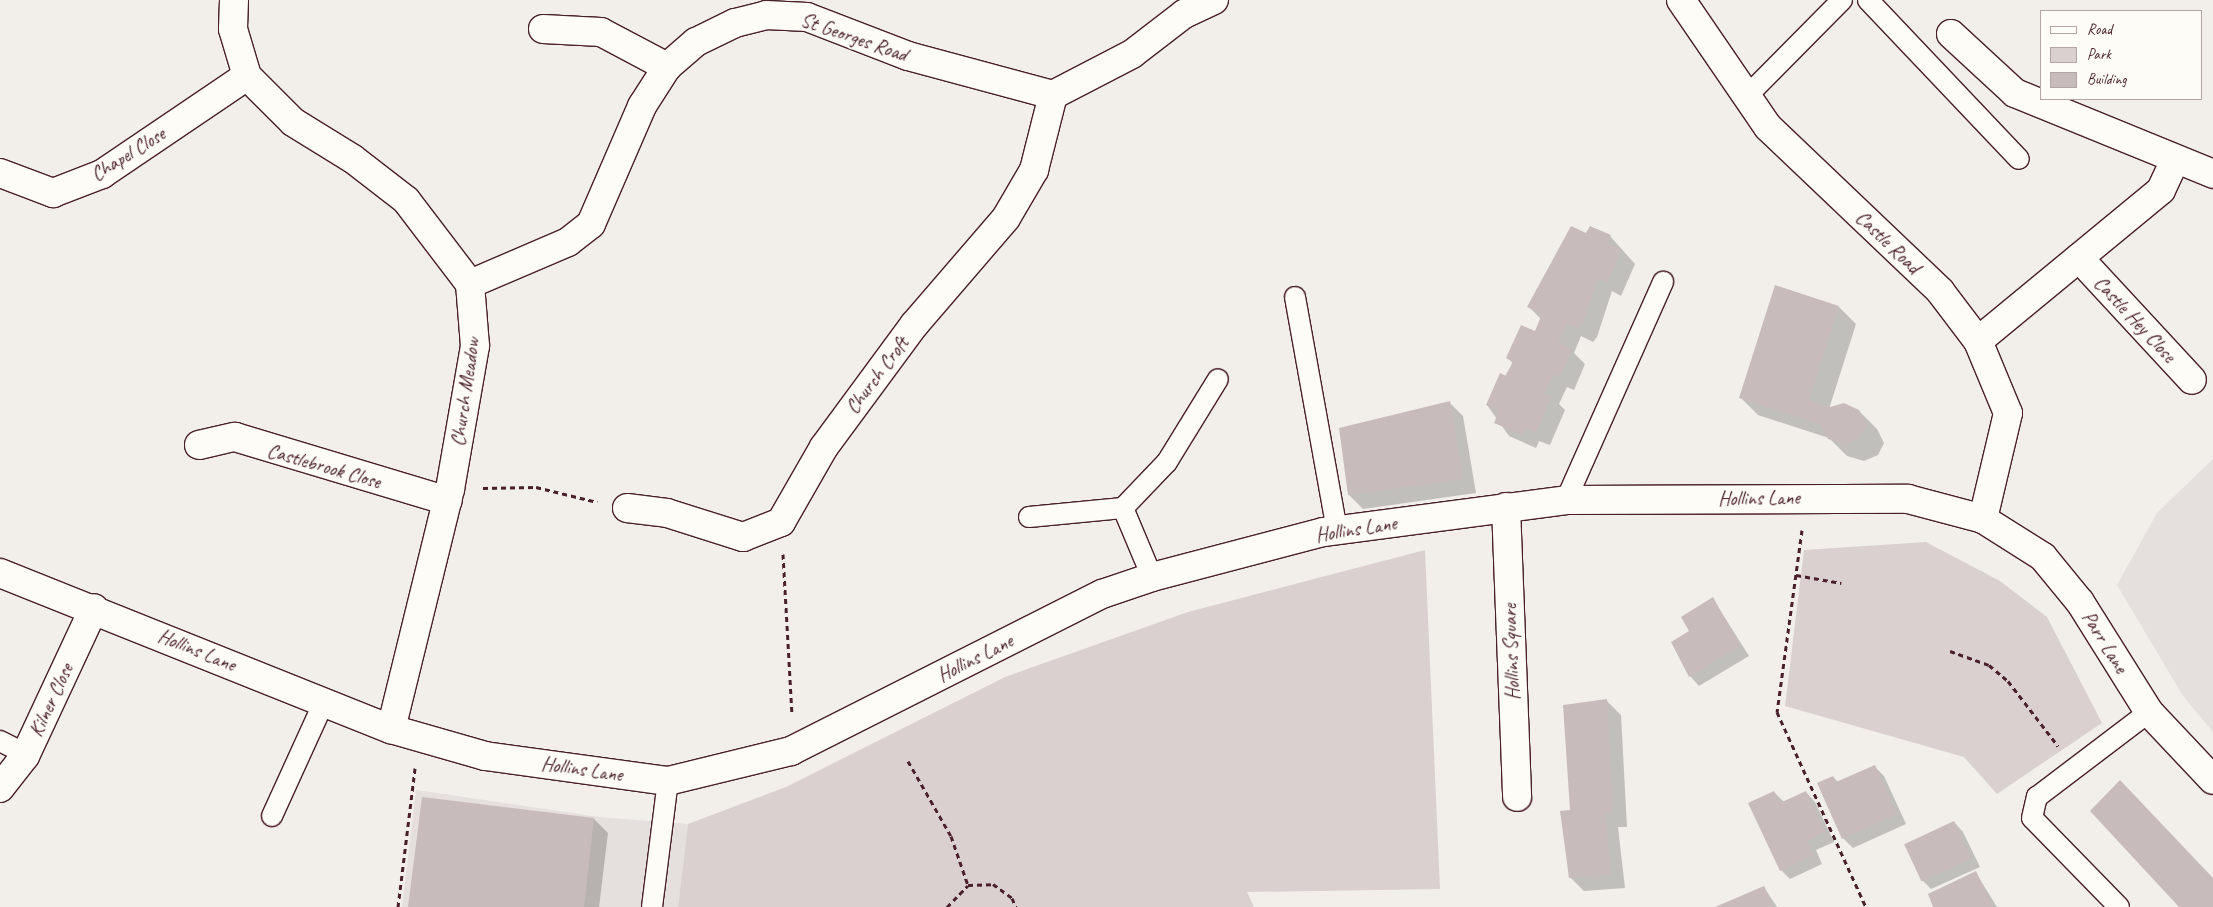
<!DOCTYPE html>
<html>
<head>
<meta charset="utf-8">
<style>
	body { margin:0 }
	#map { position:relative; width:2213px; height:907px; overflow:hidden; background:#f2efeb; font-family:Caveat,sans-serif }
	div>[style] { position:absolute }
	.built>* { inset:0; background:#e5dfdd }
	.green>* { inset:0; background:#d9d0cf }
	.shadow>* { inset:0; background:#0003 }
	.building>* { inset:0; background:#c8bbbb; transform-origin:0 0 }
	.path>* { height:3px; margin-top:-1.5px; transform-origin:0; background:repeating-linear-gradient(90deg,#4a1f2b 0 5px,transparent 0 9px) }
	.roads { filter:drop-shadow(1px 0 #4a1f2b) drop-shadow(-1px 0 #4a1f2b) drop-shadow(0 1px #4a1f2b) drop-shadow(0 -1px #4a1f2b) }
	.service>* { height:20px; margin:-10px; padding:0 10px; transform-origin:10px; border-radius:10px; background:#fdfcf7 }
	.minor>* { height:28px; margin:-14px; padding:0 14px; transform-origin:14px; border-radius:14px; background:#fdfcf7 }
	span { translate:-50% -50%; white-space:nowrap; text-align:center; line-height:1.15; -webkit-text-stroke:4px #fdfcf7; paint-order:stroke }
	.street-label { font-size:20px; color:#4a1f2b }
	.legend { position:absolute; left:2040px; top:10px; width:162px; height:90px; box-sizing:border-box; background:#fdfcf7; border:1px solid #b5a4a5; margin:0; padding:6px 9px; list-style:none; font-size:15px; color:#4a1f2b }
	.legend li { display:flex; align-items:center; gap:10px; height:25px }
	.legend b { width:25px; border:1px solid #b5a4a5 }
</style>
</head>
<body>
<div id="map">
	<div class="built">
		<i style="clip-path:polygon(2213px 459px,2213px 732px,2183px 696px,2117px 585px,2157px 513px)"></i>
		<i style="clip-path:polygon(416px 790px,599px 817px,688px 824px,678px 907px,402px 907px)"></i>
	</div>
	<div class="green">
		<i style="clip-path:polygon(1926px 542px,2000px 581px,2047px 617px,2102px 723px,1997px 794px,1964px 757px,1785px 706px,1804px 550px)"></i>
		<i style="clip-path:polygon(1425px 550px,1440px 889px,1247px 892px,1254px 907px,678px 907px,688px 824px,786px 787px,1005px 677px,1188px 612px)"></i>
	</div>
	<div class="shadow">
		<i style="clip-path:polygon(1587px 235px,1610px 236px,1635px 264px,1621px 296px,1612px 291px,1597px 337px,1593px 342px,1581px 336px,1574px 353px,1585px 364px,1574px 390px,1567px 387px,1559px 404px,1565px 410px,1550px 445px,1539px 441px,1536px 448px,1509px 436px,1487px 405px,1513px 363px,1507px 358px,1535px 332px,1541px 319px,1529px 307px)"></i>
		<i style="clip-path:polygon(1839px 307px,1856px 324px,1829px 409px,1859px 411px,1877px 429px,1884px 443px,1878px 455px,1864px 461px,1847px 456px,1829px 438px,1758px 415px,1741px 398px)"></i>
		<i style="clip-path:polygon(1449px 402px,1463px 416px,1476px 493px,1363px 509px,1349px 495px)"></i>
		<i style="clip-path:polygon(1713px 599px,1749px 656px,1699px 686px,1690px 676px,1691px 631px)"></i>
		<i style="clip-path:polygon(1607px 701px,1621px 715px,1627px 827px,1618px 827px,1625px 888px,1584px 891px,1570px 877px,1572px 811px)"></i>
		<i style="clip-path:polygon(1874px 766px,1884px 776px,1906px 824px,1853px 848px,1843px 838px,1833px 777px,1838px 782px)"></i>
		<i style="clip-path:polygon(1774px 792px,1784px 802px,1806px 792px,1815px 802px,1834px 842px,1816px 850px,1822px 864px,1790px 879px,1781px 870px)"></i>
		<i style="clip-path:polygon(594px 819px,608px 833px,599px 907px,410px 907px)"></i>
		<i style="clip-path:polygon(1954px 822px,1963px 832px,1980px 867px,1931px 889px,1921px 879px,1906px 844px)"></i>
		<i style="clip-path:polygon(1976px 873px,1997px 907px,1934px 907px)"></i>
		<i style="clip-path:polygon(1764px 887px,1777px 907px,1718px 907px)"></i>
	</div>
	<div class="building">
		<i style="clip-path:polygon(1571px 226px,1586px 233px,1590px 226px,1611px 235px,1607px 243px,1622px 249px,1607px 283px,1598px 278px,1583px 323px,1578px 328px,1567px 323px,1558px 343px,1572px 349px,1560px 377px,1553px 374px,1544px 394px,1552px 396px,1536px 432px,1525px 428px,1522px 435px,1494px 423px,1499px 411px,1486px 405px,1500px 373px,1506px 376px,1513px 361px,1506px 358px,1521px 325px,1535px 331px,1542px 314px,1527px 307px)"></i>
		<i style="clip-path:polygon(1775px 285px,1839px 306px,1809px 400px,1830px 407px,1844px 403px,1859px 410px,1867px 425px,1860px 438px,1846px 444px,1828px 439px,1820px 424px,1739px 398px)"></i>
		<i style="clip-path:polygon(1450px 401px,1463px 479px,1348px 495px,1339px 428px)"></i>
		<i style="clip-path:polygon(1713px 597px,1740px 646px,1689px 677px,1671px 642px,1689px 631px,1681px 617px)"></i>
		<i style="clip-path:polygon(1607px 699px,1613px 813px,1605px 813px,1611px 874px,1569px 878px,1560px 811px,1570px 810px,1563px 705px)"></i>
		<i style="clip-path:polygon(1875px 765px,1897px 814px,1842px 839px,1817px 783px,1833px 776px,1836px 782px)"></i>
		<i style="clip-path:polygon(2120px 780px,2213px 878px,2213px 907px,2179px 907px,2090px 811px)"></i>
		<i style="clip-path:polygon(1774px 791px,1780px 803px,1806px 791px,1825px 832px,1807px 841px,1814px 855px,1780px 871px,1748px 803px)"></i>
		<i style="clip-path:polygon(422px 797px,594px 818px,584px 907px,408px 907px)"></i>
		<i style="left:1954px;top:821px;width:41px;height:55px;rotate:65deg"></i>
		<i style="clip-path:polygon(1976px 871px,1993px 907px,1933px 907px,1928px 894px)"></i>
		<i style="clip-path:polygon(1764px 886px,1773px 907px,1715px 907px)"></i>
	</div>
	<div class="path">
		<i style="left:483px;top:488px;width:53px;rotate:-1.1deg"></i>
		<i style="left:536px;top:487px;width:63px;rotate:13.8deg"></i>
		<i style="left:1802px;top:530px;width:184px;rotate:97.8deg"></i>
		<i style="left:1777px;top:712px;width:214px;rotate:65.5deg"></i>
		<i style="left:783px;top:554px;width:161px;rotate:86.8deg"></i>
		<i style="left:1796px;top:575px;width:46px;rotate:10.1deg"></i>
		<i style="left:1950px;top:651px;width:41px;rotate:19.7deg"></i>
		<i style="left:1989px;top:665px;width:25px;rotate:40deg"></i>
		<i style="left:2008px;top:681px;width:82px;rotate:52.4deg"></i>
		<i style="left:908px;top:761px;width:86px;rotate:60.2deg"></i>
		<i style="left:951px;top:836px;width:52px;rotate:70.9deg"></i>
		<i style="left:398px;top:907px;width:140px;rotate:-83deg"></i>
		<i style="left:947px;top:907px;width:30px;rotate:-46deg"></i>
		<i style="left:968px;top:885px;width:25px;rotate:-2deg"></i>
		<i style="left:993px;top:884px;width:24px;rotate:36deg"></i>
		<i style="left:1012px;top:898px;width:10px;rotate:66deg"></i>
	</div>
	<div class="roads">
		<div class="service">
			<i style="left:1868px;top:0;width:219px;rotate:46.5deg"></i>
			<i style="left:1747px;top:96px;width:135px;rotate:-45.3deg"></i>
			<i style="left:1295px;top:297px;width:238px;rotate:79.8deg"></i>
			<i style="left:1566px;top:500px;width:239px;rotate:-66deg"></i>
			<i style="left:1123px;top:508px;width:75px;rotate:67.2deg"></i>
			<i style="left:1029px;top:517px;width:94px;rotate:-5.5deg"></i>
			<i style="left:1123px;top:508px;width:64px;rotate:-46.3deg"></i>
			<i style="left:1167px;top:462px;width:97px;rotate:-58.4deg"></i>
			<i style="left:0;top:741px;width:29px;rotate:27deg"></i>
			<i style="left:272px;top:816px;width:125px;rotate:-65.5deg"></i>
			<i style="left:652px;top:907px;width:127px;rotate:-82.8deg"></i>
			<i style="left:2119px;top:907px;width:124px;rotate:-134.3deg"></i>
			<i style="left:2032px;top:818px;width:22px;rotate:-77deg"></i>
			<i style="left:2037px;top:797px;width:141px;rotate:-37.2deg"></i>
		</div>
		<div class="minor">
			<i style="left:234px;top:0;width:29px;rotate:92deg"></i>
			<i style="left:233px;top:29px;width:49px;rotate:73.4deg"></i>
			<i style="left:247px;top:76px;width:65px;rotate:45deg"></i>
			<i style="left:293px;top:122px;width:70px;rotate:31.7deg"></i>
			<i style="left:353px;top:159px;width:67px;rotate:37.7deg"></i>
			<i style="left:406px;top:200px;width:106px;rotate:52.7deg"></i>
			<i style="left:470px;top:284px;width:62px;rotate:85.4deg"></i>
			<i style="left:475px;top:346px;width:145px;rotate:99.9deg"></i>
			<i style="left:450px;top:489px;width:247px;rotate:103.8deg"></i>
			<i style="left:1681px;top:0;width:154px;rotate:55.6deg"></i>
			<i style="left:1768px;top:127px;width:238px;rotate:43.6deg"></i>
			<i style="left:1940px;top:291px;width:63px;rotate:52.8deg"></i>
			<i style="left:1978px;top:341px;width:78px;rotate:67.4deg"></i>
			<i style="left:2008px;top:413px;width:109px;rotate:103.3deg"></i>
			<i style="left:543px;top:29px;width:58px;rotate:3deg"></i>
			<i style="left:601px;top:32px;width:75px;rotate:27.9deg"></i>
			<i style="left:1951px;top:34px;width:87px;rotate:42.7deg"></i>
			<i style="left:2015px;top:93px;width:214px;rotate:22.2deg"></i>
			<i style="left:0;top:173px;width:57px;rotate:20.7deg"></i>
			<i style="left:53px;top:193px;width:53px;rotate:-21.2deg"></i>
			<i style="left:102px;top:174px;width:175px;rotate:-34.1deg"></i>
			<i style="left:2079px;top:258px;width:166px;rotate:47.2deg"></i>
			<i style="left:470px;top:284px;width:107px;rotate:-23.2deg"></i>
			<i style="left:568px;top:242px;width:29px;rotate:-38deg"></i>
			<i style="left:591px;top:224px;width:129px;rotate:-66.6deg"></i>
			<i style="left:642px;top:106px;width:46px;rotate:-57.3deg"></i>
			<i style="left:667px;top:67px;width:38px;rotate:-41deg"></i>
			<i style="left:696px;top:42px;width:43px;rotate:-26deg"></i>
			<i style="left:735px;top:23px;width:32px;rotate:-14deg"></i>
			<i style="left:766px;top:15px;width:41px;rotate:2.8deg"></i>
			<i style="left:807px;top:17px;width:108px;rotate:21.1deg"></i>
			<i style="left:908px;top:56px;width:150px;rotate:15.1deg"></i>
			<i style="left:1053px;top:95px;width:89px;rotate:-27.4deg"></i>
			<i style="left:1132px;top:54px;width:66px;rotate:-37.6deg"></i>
			<i style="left:1184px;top:14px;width:33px;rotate:-25deg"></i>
			<i style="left:1978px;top:341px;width:237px;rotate:-39.5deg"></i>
			<i style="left:2161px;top:190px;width:33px;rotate:-65deg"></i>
			<i style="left:199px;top:445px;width:37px;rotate:-13deg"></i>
			<i style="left:235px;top:437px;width:222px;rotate:16.7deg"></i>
			<i style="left:1506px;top:507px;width:290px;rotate:87.8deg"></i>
			<i style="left:627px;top:508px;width:40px;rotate:7.1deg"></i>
			<i style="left:667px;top:513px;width:80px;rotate:17.5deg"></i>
			<i style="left:743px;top:537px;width:41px;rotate:-21.5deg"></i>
			<i style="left:781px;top:522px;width:86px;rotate:-60.2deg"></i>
			<i style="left:824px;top:447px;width:152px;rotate:-53.6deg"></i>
			<i style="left:914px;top:325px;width:141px;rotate:-49.3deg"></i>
			<i style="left:1006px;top:218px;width:56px;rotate:-59.7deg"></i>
			<i style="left:1034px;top:170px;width:77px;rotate:-75.8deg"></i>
			<i style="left:0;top:573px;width:421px;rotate:21.8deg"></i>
			<i style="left:391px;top:729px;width:98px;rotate:16deg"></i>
			<i style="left:485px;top:756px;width:185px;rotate:7.8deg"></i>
			<i style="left:668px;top:781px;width:127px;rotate:-13.7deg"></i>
			<i style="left:791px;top:751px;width:348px;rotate:-26.8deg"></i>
			<i style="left:1102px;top:594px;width:53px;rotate:-18.8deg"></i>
			<i style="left:1152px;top:577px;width:178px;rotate:-14.7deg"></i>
			<i style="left:1324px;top:532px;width:244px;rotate:-7.5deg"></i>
			<i style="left:1566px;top:500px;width:342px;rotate:-0.2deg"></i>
			<i style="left:1908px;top:499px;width:78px;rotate:14.9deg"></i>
			<i style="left:1983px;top:519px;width:71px;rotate:32.3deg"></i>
			<i style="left:2043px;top:557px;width:58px;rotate:50.6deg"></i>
			<i style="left:2080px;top:602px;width:130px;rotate:57.9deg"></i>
			<i style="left:2149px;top:712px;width:93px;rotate:46.7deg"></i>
			<i style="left:0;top:788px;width:41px;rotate:-52deg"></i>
			<i style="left:25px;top:756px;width:163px;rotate:-65deg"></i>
		</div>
	</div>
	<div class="street-label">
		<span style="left:854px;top:37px;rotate:19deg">St Georges Road</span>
		<span style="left:128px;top:154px;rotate:-32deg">Chapel Close</span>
		<span style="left:1888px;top:242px;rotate:44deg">Castle Road</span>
		<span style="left:2135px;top:319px;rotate:47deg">Castle Hey Close</span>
		<span style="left:877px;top:375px;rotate:-53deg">Church Croft</span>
		<span style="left:465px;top:392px;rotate:-82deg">Church Meadow</span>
		<span style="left:324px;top:466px;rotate:16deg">Castlebrook Close</span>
		<span style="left:1759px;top:498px;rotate:-1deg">Hollins Lane</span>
		<span style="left:1356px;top:529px;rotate:-9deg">Hollins Lane</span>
		<span style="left:2105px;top:642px;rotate:58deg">Parr Lane</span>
		<span style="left:197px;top:650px;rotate:22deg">Hollins Lane</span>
		<span style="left:1511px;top:652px;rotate:-92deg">Hollins Square</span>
		<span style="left:975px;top:658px;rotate:-27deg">Hollins Lane</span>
		<span style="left:51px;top:700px;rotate:-65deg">Kilner Close</span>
		<span style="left:582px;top:769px;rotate:8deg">Hollins Lane</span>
	</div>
	<ul class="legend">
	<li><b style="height:6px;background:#fdfcf7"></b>Road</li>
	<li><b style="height:14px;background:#d9d0cf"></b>Park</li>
	<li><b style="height:14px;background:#c8bbbb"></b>Building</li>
	</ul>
</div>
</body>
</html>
